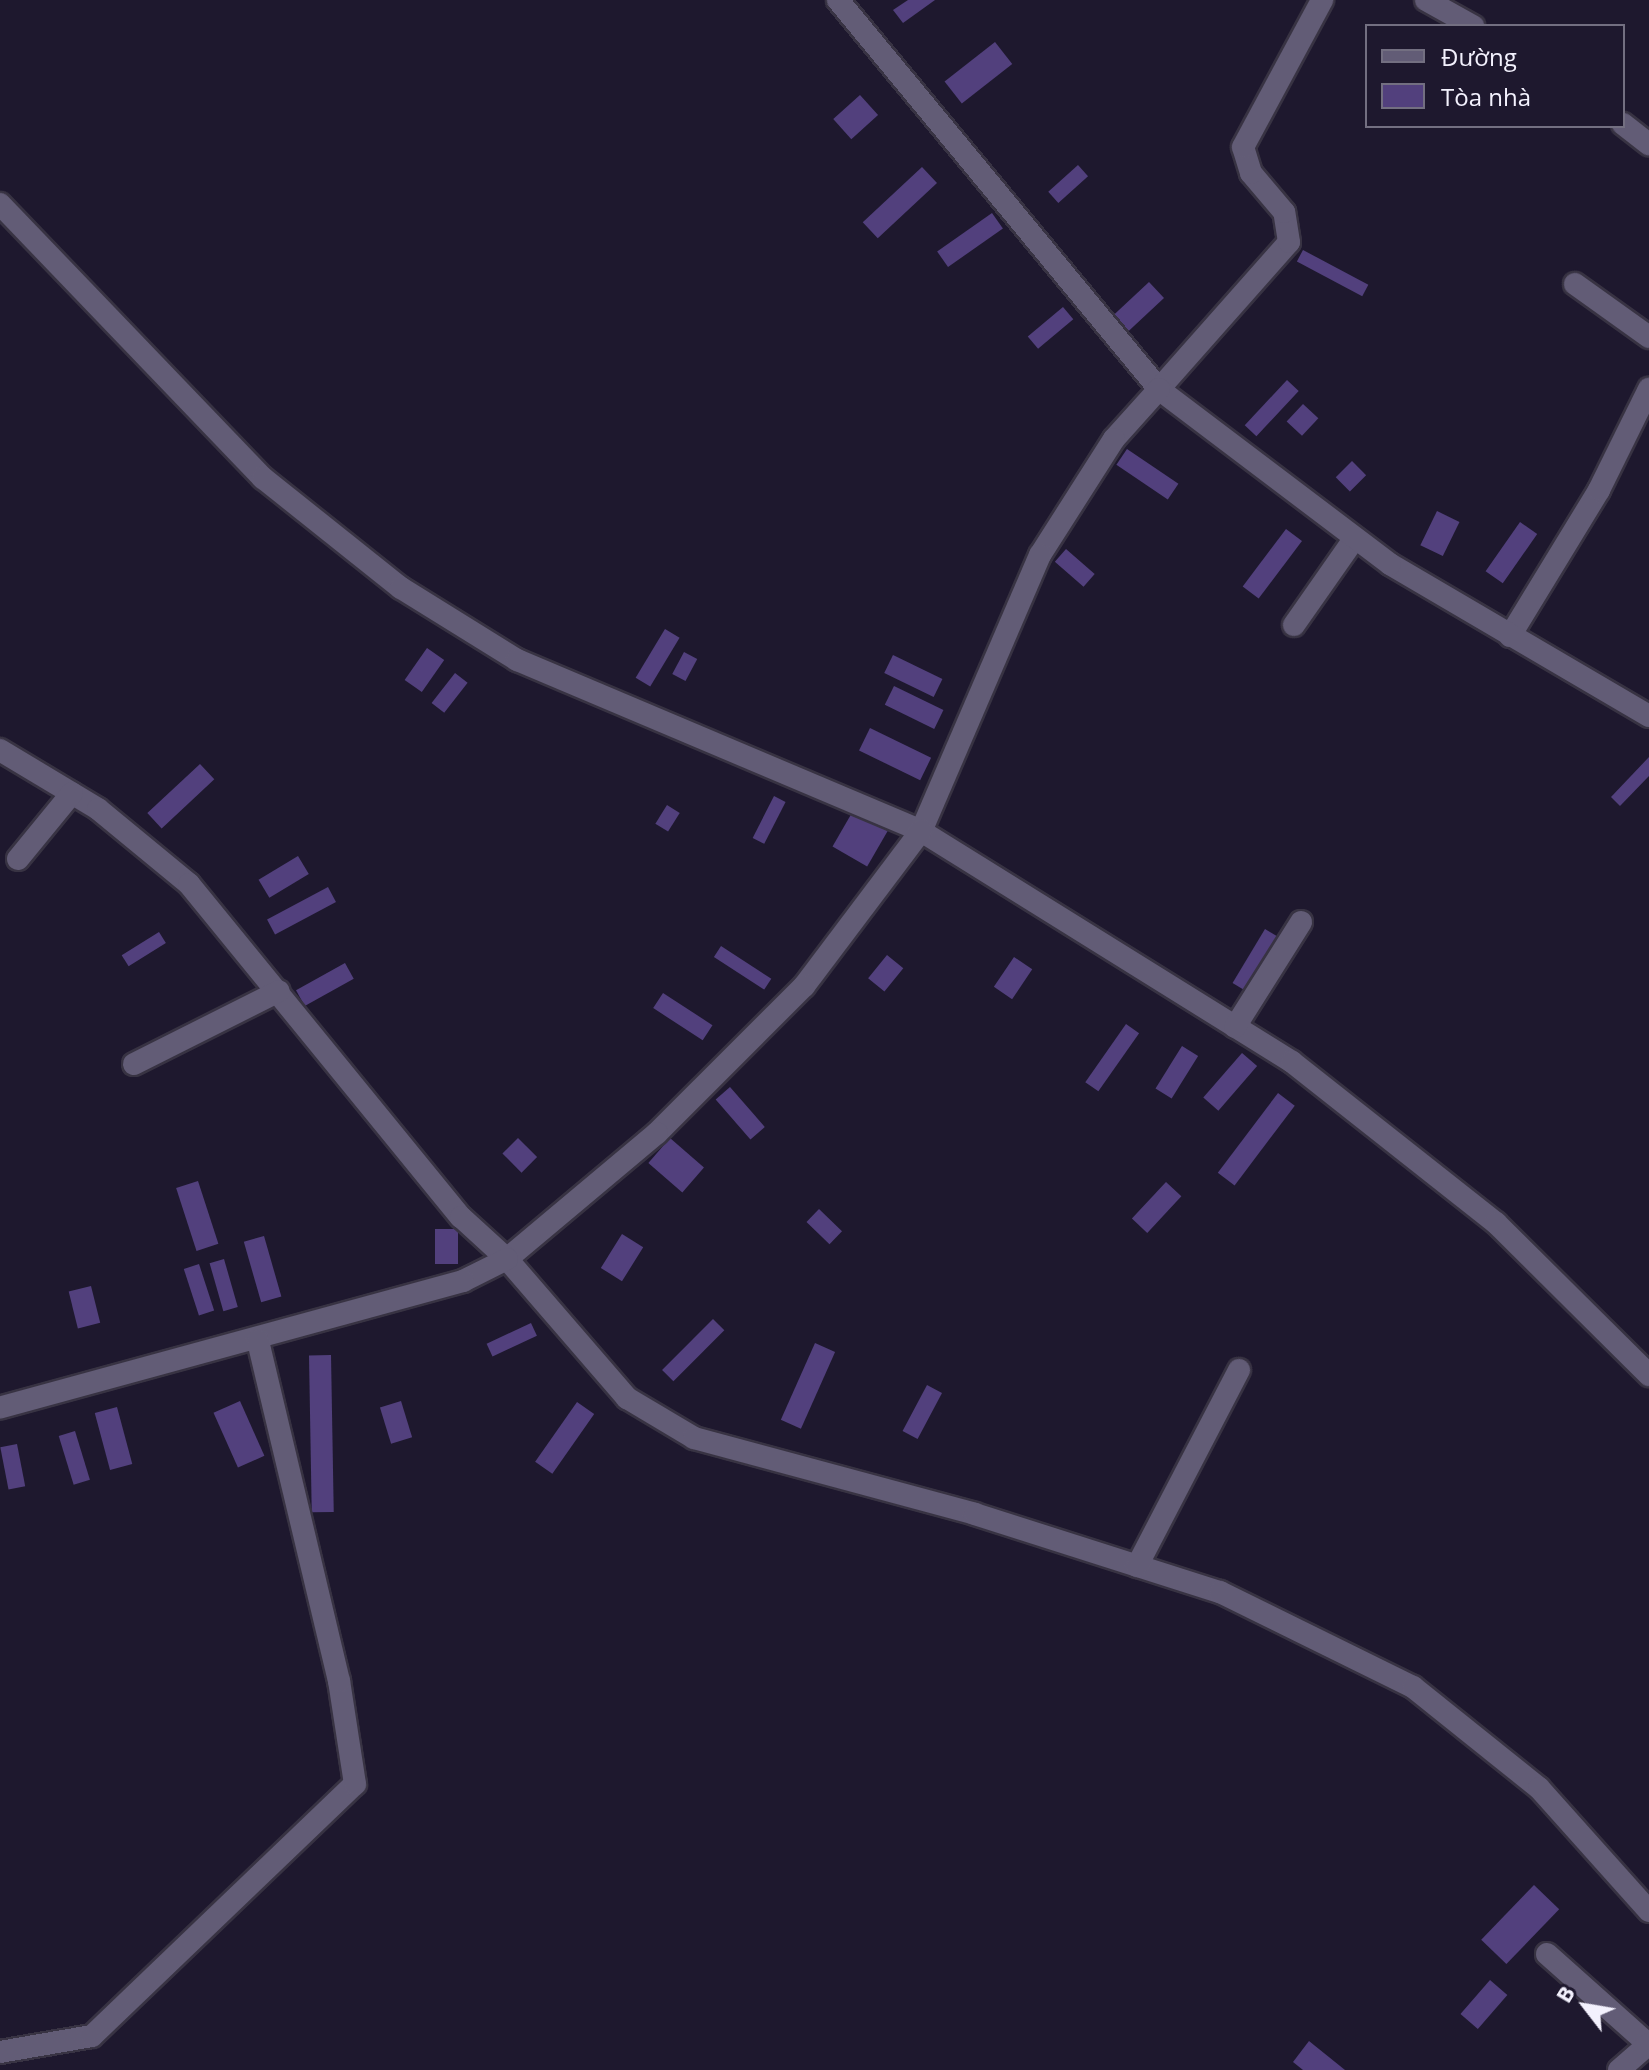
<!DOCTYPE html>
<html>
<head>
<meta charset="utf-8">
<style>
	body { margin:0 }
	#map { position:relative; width:1649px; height:2070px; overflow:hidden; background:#1e182e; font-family:"Open Sans",sans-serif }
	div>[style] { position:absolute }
	.building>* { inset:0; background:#52407d; transform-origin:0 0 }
	.roads { filter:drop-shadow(2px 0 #383343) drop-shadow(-2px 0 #383343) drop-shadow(0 2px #383343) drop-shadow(0 -2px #383343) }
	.minor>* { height:22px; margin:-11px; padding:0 11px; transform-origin:11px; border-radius:11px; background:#625c76 }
	.secondary>* { height:22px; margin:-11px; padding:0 11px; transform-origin:11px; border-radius:11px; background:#625c76 }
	span { translate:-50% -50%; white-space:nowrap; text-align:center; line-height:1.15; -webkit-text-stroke:6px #1e182e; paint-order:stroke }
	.legend { position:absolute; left:1365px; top:24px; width:260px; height:104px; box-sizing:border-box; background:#1e182e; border:2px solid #736f81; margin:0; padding:10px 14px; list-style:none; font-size:24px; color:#f3f1fd }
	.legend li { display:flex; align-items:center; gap:16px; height:40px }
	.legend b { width:40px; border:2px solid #736f81 }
	.north { position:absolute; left:1545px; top:1966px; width:80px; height:80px; -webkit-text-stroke:6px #1e182e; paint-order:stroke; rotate:301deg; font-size:22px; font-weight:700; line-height:32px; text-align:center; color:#f3f1fd }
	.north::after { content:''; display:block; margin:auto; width:28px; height:36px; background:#f3f1fd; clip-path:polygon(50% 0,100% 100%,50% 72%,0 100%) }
</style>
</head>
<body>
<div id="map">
	<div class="building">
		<i style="clip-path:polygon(908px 0,935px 0,903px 23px,893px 10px)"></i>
		<i style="left:995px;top:42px;width:28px;height:64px;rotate:52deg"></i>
		<i style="left:860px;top:95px;width:27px;height:36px;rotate:48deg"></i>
		<i style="left:1078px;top:165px;width:15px;height:40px;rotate:48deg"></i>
		<i style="left:922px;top:167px;width:22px;height:81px;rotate:47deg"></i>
		<i style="left:992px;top:213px;width:19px;height:67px;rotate:55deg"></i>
		<i style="left:1303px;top:250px;width:74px;height:13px;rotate:28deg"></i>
		<i style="left:1149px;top:282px;width:22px;height:52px;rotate:47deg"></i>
		<i style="left:1063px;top:307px;width:16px;height:46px;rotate:50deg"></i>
		<i style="left:1287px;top:380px;width:16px;height:62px;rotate:43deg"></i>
		<i style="left:1303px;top:404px;width:21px;height:24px;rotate:43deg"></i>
		<i style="left:1127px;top:449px;width:62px;height:19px;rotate:34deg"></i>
		<i style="left:1352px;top:461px;width:20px;height:23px;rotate:45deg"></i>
		<i style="left:1437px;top:511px;width:25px;height:38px;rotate:26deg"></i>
		<i style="left:1520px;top:522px;width:21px;height:60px;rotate:35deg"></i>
		<i style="left:1286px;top:529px;width:20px;height:72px;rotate:37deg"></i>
		<i style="left:1066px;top:549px;width:38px;height:17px;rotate:41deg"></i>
		<i style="left:665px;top:629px;width:17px;height:57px;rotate:31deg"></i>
		<i style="left:427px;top:648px;width:21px;height:39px;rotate:35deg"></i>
		<i style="left:684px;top:652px;width:15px;height:25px;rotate:28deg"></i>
		<i style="left:893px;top:655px;width:55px;height:20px;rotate:26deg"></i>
		<i style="left:455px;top:673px;width:16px;height:38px;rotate:38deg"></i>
		<i style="left:894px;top:686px;width:55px;height:21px;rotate:26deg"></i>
		<i style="left:870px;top:728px;width:68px;height:25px;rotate:26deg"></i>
		<i style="clip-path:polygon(1649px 757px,1649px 776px,1620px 806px,1611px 797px)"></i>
		<i style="left:200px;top:764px;width:21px;height:72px;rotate:47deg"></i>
		<i style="left:774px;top:796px;width:13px;height:47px;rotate:27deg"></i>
		<i style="left:667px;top:805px;width:15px;height:22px;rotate:32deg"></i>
		<i style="left:853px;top:811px;width:40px;height:41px;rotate:30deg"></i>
		<i style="left:298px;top:856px;width:21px;height:46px;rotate:59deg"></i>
		<i style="left:328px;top:887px;width:17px;height:69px;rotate:62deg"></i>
		<i style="left:1265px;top:929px;width:17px;height:63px;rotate:31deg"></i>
		<i style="left:159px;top:932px;width:13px;height:44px;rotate:58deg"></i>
		<i style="left:721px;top:946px;width:60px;height:13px;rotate:33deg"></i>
		<i style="left:887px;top:955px;width:21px;height:30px;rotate:39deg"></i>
		<i style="left:1014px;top:957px;width:22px;height:36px;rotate:34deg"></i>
		<i style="left:345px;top:963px;width:18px;height:56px;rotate:61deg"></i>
		<i style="left:663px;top:993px;width:59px;height:18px;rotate:33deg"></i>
		<i style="left:1126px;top:1024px;width:16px;height:71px;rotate:35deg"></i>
		<i style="left:1182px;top:1046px;width:19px;height:50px;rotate:32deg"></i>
		<i style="left:1242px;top:1053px;width:20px;height:59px;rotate:41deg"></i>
		<i style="left:730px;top:1087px;width:53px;height:19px;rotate:49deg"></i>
		<i style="left:1278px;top:1093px;width:21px;height:100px;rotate:37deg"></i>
		<i style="left:518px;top:1138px;width:27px;height:22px;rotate:45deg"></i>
		<i style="left:670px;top:1138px;width:45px;height:33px;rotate:41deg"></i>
		<i style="left:198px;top:1181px;width:66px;height:23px;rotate:72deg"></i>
		<i style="left:1166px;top:1182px;width:21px;height:50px;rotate:43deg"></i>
		<i style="left:819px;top:1209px;width:32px;height:18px;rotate:44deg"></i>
		<i style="left:435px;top:1229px;width:23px;height:35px"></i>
		<i style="left:622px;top:1234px;width:25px;height:40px;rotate:32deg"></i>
		<i style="left:264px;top:1236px;width:63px;height:21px;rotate:74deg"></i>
		<i style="left:224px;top:1259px;width:50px;height:15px;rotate:74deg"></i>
		<i style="left:199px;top:1264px;width:49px;height:16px;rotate:72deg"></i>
		<i style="left:91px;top:1286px;width:38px;height:23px;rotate:76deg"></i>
		<i style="left:713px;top:1319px;width:16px;height:72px;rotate:45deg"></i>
		<i style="left:531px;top:1323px;width:14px;height:49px;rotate:65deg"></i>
		<i style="left:815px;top:1343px;width:22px;height:84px;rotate:24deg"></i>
		<i style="left:331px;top:1355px;width:157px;height:22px;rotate:89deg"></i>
		<i style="left:927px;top:1385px;width:17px;height:52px;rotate:28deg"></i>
		<i style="left:240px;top:1401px;width:60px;height:29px;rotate:66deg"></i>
		<i style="left:401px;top:1401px;width:38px;height:22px;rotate:73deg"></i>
		<i style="left:577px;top:1402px;width:21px;height:73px;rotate:35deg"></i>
		<i style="left:117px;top:1407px;width:59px;height:23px;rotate:75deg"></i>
		<i style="left:75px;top:1431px;width:51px;height:17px;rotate:73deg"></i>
		<i style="left:17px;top:1444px;width:43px;height:17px;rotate:79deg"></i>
		<i style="left:1534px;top:1885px;width:35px;height:76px;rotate:44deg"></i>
		<i style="left:1490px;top:1980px;width:23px;height:45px;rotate:41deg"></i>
		<i style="clip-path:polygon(1309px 2041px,1345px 2070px,1303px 2070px,1293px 2062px)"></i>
	</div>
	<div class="roads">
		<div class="minor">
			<i style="left:838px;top:0;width:504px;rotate:50.47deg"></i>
			<i style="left:1159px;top:389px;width:196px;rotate:-48.5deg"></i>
			<i style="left:1289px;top:242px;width:30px;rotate:-99deg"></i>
			<i style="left:1284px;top:212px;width:51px;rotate:-130.2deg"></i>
			<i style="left:1251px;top:173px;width:27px;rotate:-107deg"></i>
			<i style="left:1243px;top:147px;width:167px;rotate:-61.7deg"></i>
			<i style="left:1426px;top:0;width:54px;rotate:29deg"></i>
			<i style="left:1623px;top:124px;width:33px;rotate:38deg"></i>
			<i style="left:0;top:204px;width:380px;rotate:46.2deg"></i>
			<i style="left:263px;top:478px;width:176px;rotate:38.6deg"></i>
			<i style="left:401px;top:588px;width:137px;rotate:31.8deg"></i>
			<i style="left:517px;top:660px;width:439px;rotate:22.9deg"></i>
			<i style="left:921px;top:831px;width:437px;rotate:31.9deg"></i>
			<i style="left:1292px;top:1062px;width:260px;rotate:38.3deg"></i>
			<i style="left:1496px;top:1223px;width:216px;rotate:44.8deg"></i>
			<i style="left:1575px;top:284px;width:91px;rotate:35.6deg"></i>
			<i style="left:1294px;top:625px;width:106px;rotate:-55deg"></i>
			<i style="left:1510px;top:636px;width:171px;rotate:-58.6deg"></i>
			<i style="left:1599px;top:490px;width:113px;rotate:-63.7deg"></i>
			<i style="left:1649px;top:716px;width:300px;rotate:-149.6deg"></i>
			<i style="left:1390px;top:564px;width:290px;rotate:-142.9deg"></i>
			<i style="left:1159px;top:389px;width:67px;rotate:132deg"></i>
			<i style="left:1114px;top:439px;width:138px;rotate:122.5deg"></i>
			<i style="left:1040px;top:555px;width:301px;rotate:113.3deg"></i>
			<i style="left:921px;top:831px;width:194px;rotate:127deg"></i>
			<i style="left:804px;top:986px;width:208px;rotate:135deg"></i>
			<i style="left:657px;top:1133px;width:196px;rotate:140deg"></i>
			<i style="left:507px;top:1259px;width:184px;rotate:49.2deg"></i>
			<i style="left:627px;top:1398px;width:78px;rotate:30.8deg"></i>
			<i style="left:694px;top:1438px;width:291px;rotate:15.1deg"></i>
			<i style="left:975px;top:1514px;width:257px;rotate:17.7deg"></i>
			<i style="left:1220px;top:1592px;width:215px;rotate:26.2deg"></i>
			<i style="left:1413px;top:1687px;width:161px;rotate:38.7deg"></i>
			<i style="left:1539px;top:1788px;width:165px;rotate:48.2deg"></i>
			<i style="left:0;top:750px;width:114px;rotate:31deg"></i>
			<i style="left:98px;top:809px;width:118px;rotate:39.5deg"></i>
			<i style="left:189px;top:884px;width:430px;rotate:50.8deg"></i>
			<i style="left:461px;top:1217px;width:62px;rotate:42.4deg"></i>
			<i style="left:507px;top:1259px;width:49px;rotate:153.4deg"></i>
			<i style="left:463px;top:1281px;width:480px;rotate:164.7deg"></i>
			<i style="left:18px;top:859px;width:85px;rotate:-50.7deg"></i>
			<i style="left:1235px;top:1027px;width:124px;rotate:-57.8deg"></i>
			<i style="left:134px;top:1064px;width:162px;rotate:-26.7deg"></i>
			<i style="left:1137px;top:1566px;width:221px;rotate:-62.5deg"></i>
			<i style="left:1547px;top:1954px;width:137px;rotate:41.7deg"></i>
			<i style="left:0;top:2052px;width:93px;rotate:-9.9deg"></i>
			<i style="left:92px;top:2036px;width:364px;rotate:-43.8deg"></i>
			<i style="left:355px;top:1784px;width:104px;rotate:-98.8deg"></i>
			<i style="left:339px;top:1681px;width:350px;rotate:-103.4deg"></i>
		</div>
		<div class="secondary">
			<i style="left:1619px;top:2070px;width:40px;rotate:-41deg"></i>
		</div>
	</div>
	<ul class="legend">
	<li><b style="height:10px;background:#625c76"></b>Đường</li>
	<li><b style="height:22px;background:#52407d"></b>Tòa nhà</li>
	</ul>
	<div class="north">B</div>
</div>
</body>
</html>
